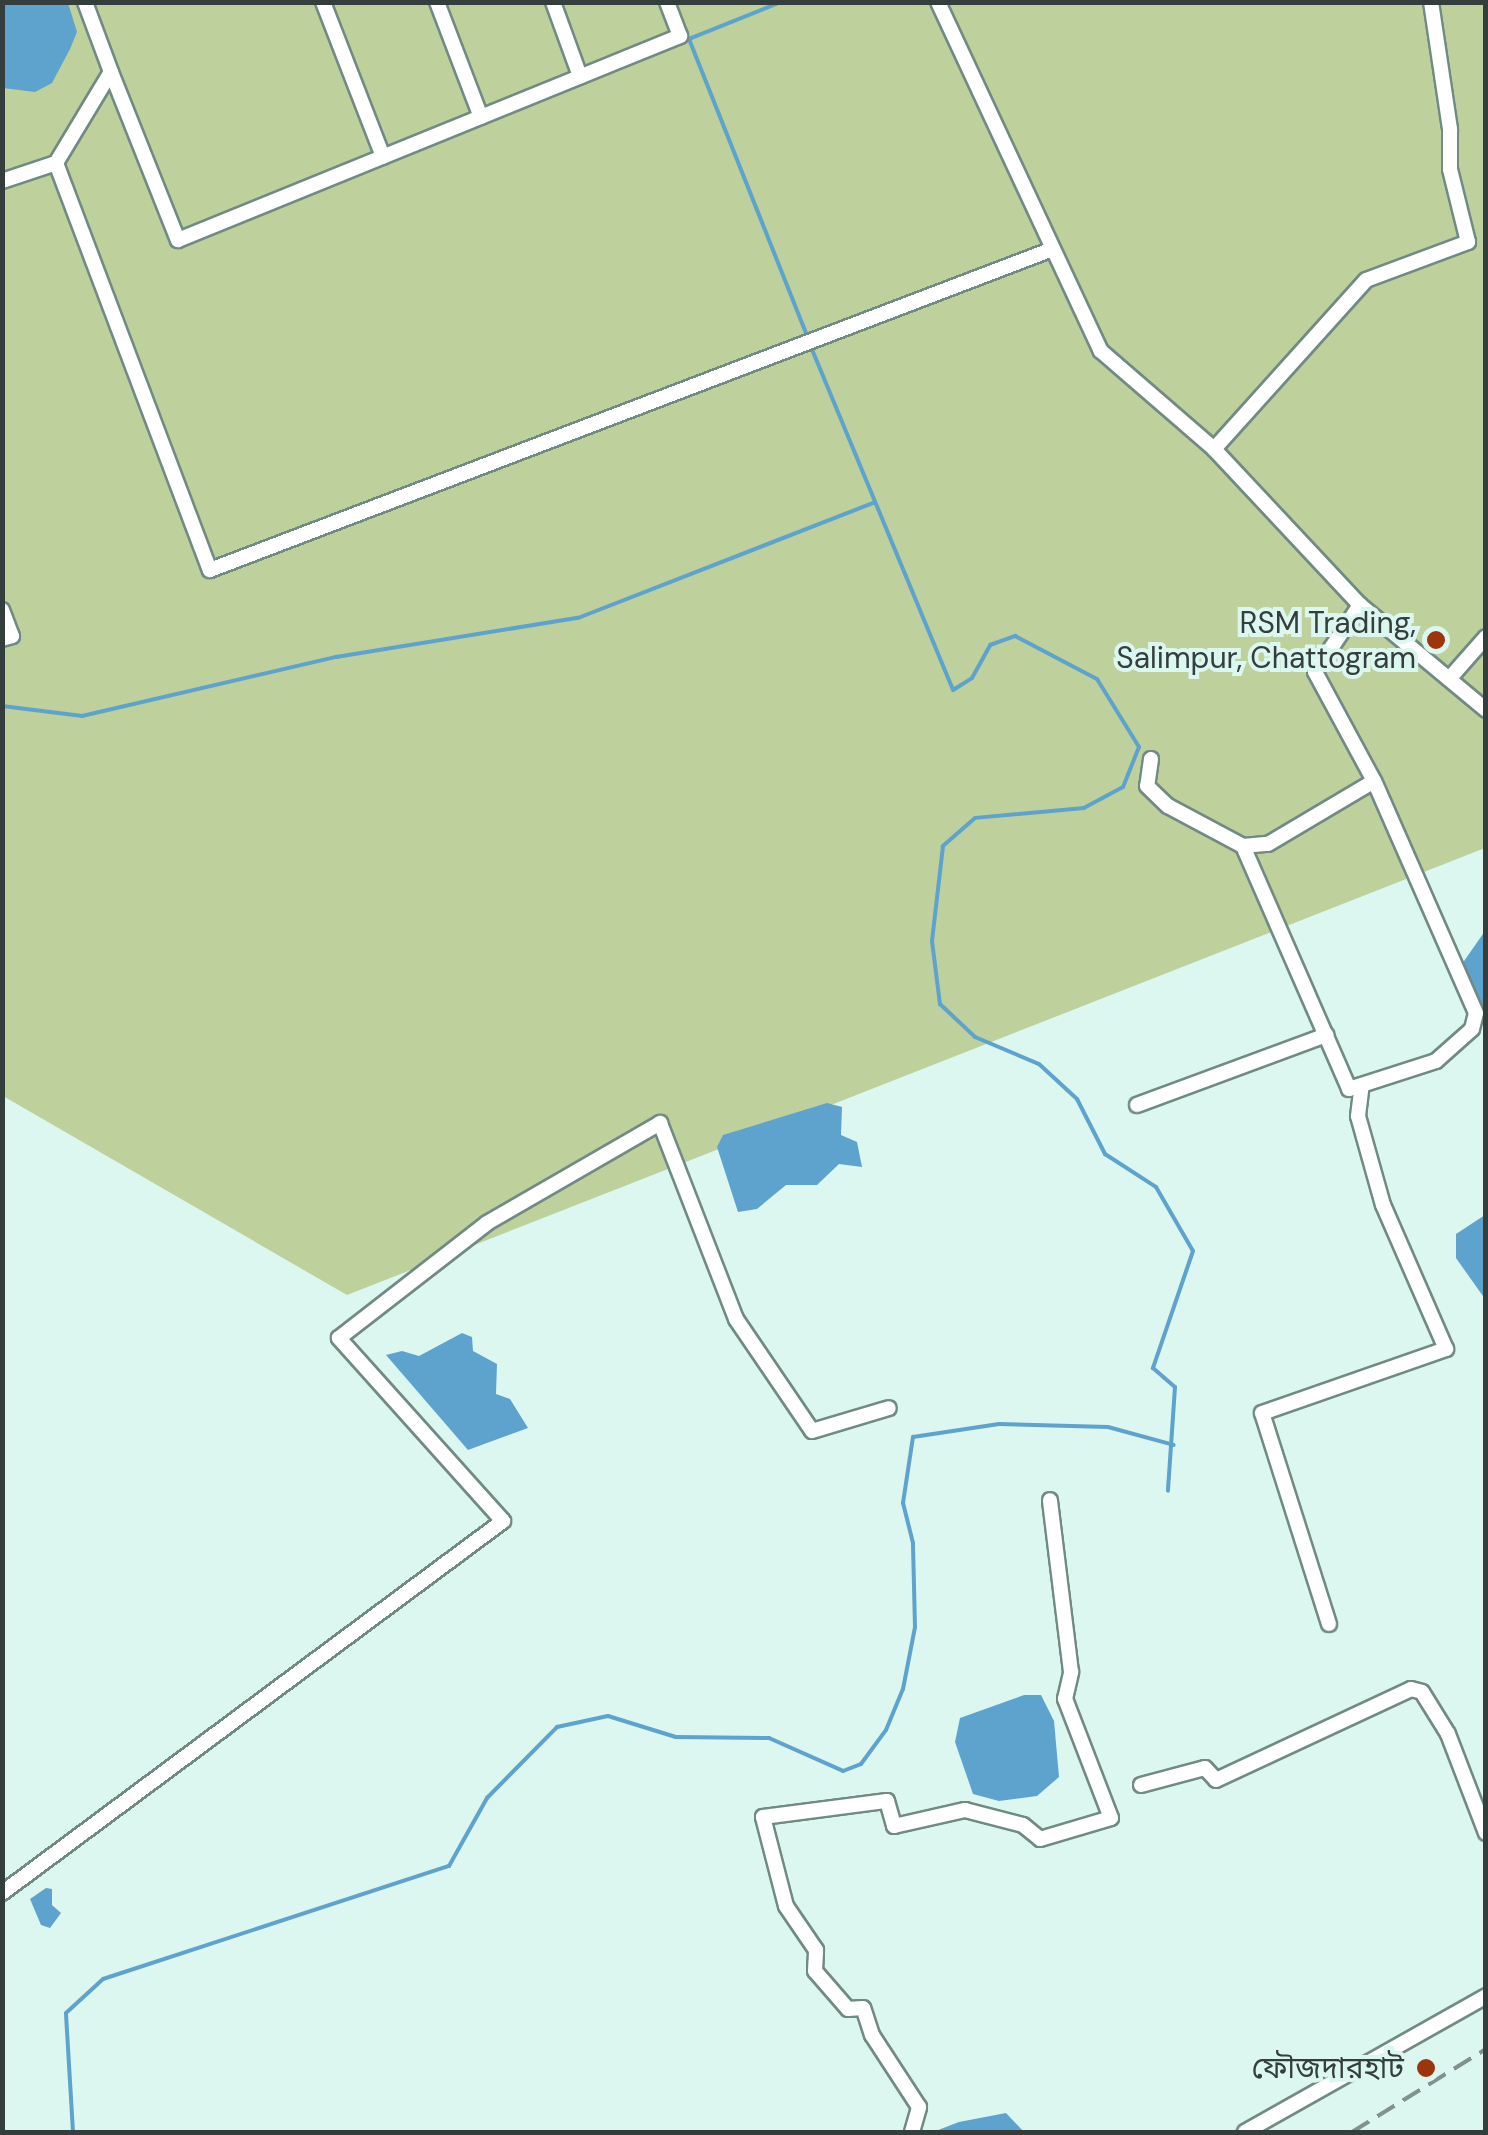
<!DOCTYPE html>
<html>
<head>
<meta charset="utf-8">
<style>
	body { margin:0 }
	#map { position:relative; width:1488px; height:2135px; overflow:hidden; background:#dcf6f0; font-family:"DM Sans","Noto Sans Bengali",sans-serif }
	div>[style] { position:absolute }
	.green>* { inset:0; background:#bed09c }
	.water>* { inset:0; background:#5ea3cd }
	.stream>* { height:4px; margin:-2px; padding:0 2px; transform-origin:2px; border-radius:2px; background:#5ea3cd }
	.roads { filter:drop-shadow(2px 0 #718a84) drop-shadow(-2px 0 #718a84) drop-shadow(0 2px #718a84) drop-shadow(0 -2px #718a84) }
	.street>* { height:14px; margin:-7px; padding:0 7px; transform-origin:7px; border-radius:7px; background:#fff }
	.rail>* { height:4px; margin-top:-2px; transform-origin:0; background:repeating-linear-gradient(90deg,#81928e 0 20px,transparent 0 30px) }
	.dots>* { width:28px; height:28px; translate:-50% -50%; box-sizing:border-box; border:5px solid #dcf6f0; border-radius:50% }
	span { translate:-50% -50%; white-space:nowrap; text-align:center; line-height:1.15; -webkit-text-stroke:8px #dcf6f0; paint-order:stroke }
	.poi-label { font-size:30px; color:#343e3c }
	.right { translate:-100% -50%; text-align:right }
	.frame { position:absolute; inset:0; border:5px solid #343e3c; pointer-events:none }
</style>
</head>
<body>
<div id="map">
	<div class="green">
		<i style="clip-path:polygon(3px 3px,1485px 3px,1485px 848px,347px 1295px,3px 1096px)"></i>
	</div>
	<div class="water">
		<i style="clip-path:polygon(3px 2px,68px 3px,77px 32px,70px 49px,52px 83px,35px 92px,3px 88px)"></i>
		<i style="clip-path:polygon(1485px 931px,1485px 1022px,1462px 964px)"></i>
		<i style="clip-path:polygon(827px 1103px,842px 1107px,841px 1135px,857px 1142px,862px 1167px,839px 1164px,817px 1185px,786px 1185px,757px 1209px,738px 1212px,717px 1147px,723px 1135px)"></i>
		<i style="clip-path:polygon(1485px 1215px,1486px 1215px,1485px 1299px,1456px 1258px,1456px 1234px)"></i>
		<i style="clip-path:polygon(462px 1333px,472px 1337px,473px 1351px,497px 1364px,496px 1394px,510px 1399px,528px 1428px,468px 1450px,386px 1355px,402px 1351px,419px 1356px)"></i>
		<i style="clip-path:polygon(1024px 1695px,1041px 1695px,1054px 1721px,1059px 1777px,1037px 1796px,999px 1801px,973px 1794px,955px 1742px,960px 1718px)"></i>
		<i style="clip-path:polygon(46px 1888px,52px 1889px,52px 1905px,61px 1913px,50px 1928px,41px 1925px,30px 1899px)"></i>
		<i style="clip-path:polygon(1006px 2113px,1024px 2132px,933px 2132px,959px 2122px)"></i>
	</div>
	<div class="stream">
		<i style="left:781px;top:2px;width:99px;rotate:158.1deg"></i>
		<i style="left:689px;top:39px;width:322px;rotate:68.3deg"></i>
		<i style="left:811px;top:347px;width:371px;rotate:67.5deg"></i>
		<i style="left:953px;top:690px;width:22px;rotate:-32deg"></i>
		<i style="left:972px;top:678px;width:38px;rotate:-61deg"></i>
		<i style="left:990px;top:645px;width:27px;rotate:-20deg"></i>
		<i style="left:1015px;top:636px;width:93px;rotate:27.7deg"></i>
		<i style="left:1097px;top:679px;width:80px;rotate:58.3deg"></i>
		<i style="left:1139px;top:747px;width:43px;rotate:111.8deg"></i>
		<i style="left:1123px;top:787px;width:44px;rotate:151.7deg"></i>
		<i style="left:1084px;top:808px;width:109px;rotate:174.8deg"></i>
		<i style="left:975px;top:818px;width:43px;rotate:138.8deg"></i>
		<i style="left:943px;top:846px;width:96px;rotate:96.6deg"></i>
		<i style="left:932px;top:941px;width:64px;rotate:82.8deg"></i>
		<i style="left:940px;top:1004px;width:48px;rotate:43.3deg"></i>
		<i style="left:975px;top:1037px;width:69px;rotate:22.9deg"></i>
		<i style="left:1039px;top:1064px;width:52px;rotate:42.6deg"></i>
		<i style="left:1077px;top:1099px;width:62px;rotate:63deg"></i>
		<i style="left:1105px;top:1154px;width:61px;rotate:32.9deg"></i>
		<i style="left:1156px;top:1187px;width:74px;rotate:60deg"></i>
		<i style="left:1193px;top:1251px;width:124px;rotate:108.9deg"></i>
		<i style="left:1153px;top:1368px;width:29px;rotate:41deg"></i>
		<i style="left:1175px;top:1387px;width:104px;rotate:93.9deg"></i>
		<i style="left:2px;top:706px;width:81px;rotate:7.1deg"></i>
		<i style="left:82px;top:716px;width:261px;rotate:-13.1deg"></i>
		<i style="left:336px;top:657px;width:245px;rotate:-9.2deg"></i>
		<i style="left:578px;top:618px;width:317px;rotate:-21.3deg"></i>
		<i style="left:73px;top:2132px;width:119px;rotate:-93.4deg"></i>
		<i style="left:66px;top:2013px;width:50px;rotate:-42.6deg"></i>
		<i style="left:103px;top:1979px;width:364px;rotate:-18.1deg"></i>
		<i style="left:449px;top:1866px;width:78px;rotate:-60.8deg"></i>
		<i style="left:487px;top:1798px;width:100px;rotate:-45.4deg"></i>
		<i style="left:557px;top:1727px;width:52px;rotate:-12.2deg"></i>
		<i style="left:608px;top:1716px;width:71px;rotate:17.2deg"></i>
		<i style="left:676px;top:1737px;width:93px;rotate:0.6deg"></i>
		<i style="left:769px;top:1738px;width:81px;rotate:24deg"></i>
		<i style="left:843px;top:1771px;width:19px;rotate:-21deg"></i>
		<i style="left:861px;top:1764px;width:42px;rotate:-53.7deg"></i>
		<i style="left:886px;top:1730px;width:44px;rotate:-67.5deg"></i>
		<i style="left:903px;top:1689px;width:63px;rotate:-79deg"></i>
		<i style="left:915px;top:1627px;width:84px;rotate:-91.4deg"></i>
		<i style="left:913px;top:1543px;width:41px;rotate:-104deg"></i>
		<i style="left:903px;top:1503px;width:67px;rotate:-81.4deg"></i>
		<i style="left:913px;top:1437px;width:87px;rotate:-8.6deg"></i>
		<i style="left:999px;top:1424px;width:109px;rotate:1.6deg"></i>
		<i style="left:1108px;top:1427px;width:68px;rotate:15.3deg"></i>
	</div>
	<div class="roads">
		<div class="street">
			<i style="left:323px;top:2px;width:166px;rotate:68.8deg"></i>
			<i style="left:437px;top:2px;width:123px;rotate:69.1deg"></i>
			<i style="left:553px;top:2px;width:79px;rotate:70deg"></i>
			<i style="left:938px;top:2px;width:385px;rotate:65deg"></i>
			<i style="left:1101px;top:351px;width:150px;rotate:40.9deg"></i>
			<i style="left:1214px;top:449px;width:214px;rotate:46.9deg"></i>
			<i style="left:1360px;top:605px;width:164px;rotate:39.8deg"></i>
			<i style="left:111px;top:72px;width:181px;rotate:68.3deg"></i>
			<i style="left:178px;top:240px;width:542px;rotate:-22.12deg"></i>
			<i style="left:680px;top:36px;width:36px;rotate:-111deg"></i>
			<i style="left:56px;top:163px;width:435px;rotate:69.3deg"></i>
			<i style="left:210px;top:570px;width:902px;rotate:-20.85deg"></i>
			<i style="left:2px;top:181px;width:57px;rotate:-18.4deg"></i>
			<i style="left:56px;top:163px;width:106px;rotate:-58.9deg"></i>
			<i style="left:111px;top:72px;width:75px;rotate:-110.4deg"></i>
			<i style="left:1214px;top:449px;width:227px;rotate:-48deg"></i>
			<i style="left:1366px;top:280px;width:109px;rotate:-20.4deg"></i>
			<i style="left:1468px;top:242px;width:75px;rotate:-103.9deg"></i>
			<i style="left:1450px;top:169px;width:40px;rotate:-90deg"></i>
			<i style="left:1450px;top:129px;width:128px;rotate:-98.5deg"></i>
			<i style="left:2px;top:610px;width:28px;rotate:69deg"></i>
			<i style="left:12px;top:636px;width:10px;rotate:163deg"></i>
			<i style="left:1449px;top:679px;width:56px;rotate:-48.6deg"></i>
			<i style="left:1151px;top:759px;width:27px;rotate:98deg"></i>
			<i style="left:1147px;top:786px;width:29px;rotate:44deg"></i>
			<i style="left:1168px;top:806px;width:85px;rotate:28.1deg"></i>
			<i style="left:1243px;top:846px;width:25px;rotate:-5deg"></i>
			<i style="left:1268px;top:844px;width:123px;rotate:-30.7deg"></i>
			<i style="left:1243px;top:846px;width:265px;rotate:66.4deg"></i>
			<i style="left:1349px;top:1089px;width:91px;rotate:-17.8deg"></i>
			<i style="left:1436px;top:1061px;width:48px;rotate:-41.6deg"></i>
			<i style="left:1472px;top:1029px;width:16px;rotate:-76deg"></i>
			<i style="left:1476px;top:1013px;width:253px;rotate:-113.7deg"></i>
			<i style="left:1374px;top:781px;width:124px;rotate:-118.4deg"></i>
			<i style="left:1315px;top:672px;width:81px;rotate:-56.1deg"></i>
			<i style="left:1137px;top:1105px;width:202px;rotate:-20.3deg"></i>
			<i style="left:1329px;top:1624px;width:221px;rotate:-107.6deg"></i>
			<i style="left:1262px;top:1413px;width:195px;rotate:-19.2deg"></i>
			<i style="left:1446px;top:1349px;width:157px;rotate:-113.6deg"></i>
			<i style="left:1383px;top:1205px;width:92px;rotate:-105.7deg"></i>
			<i style="left:1358px;top:1116px;width:31px;rotate:-83deg"></i>
			<i style="left:1141px;top:1785px;width:66px;rotate:-14.9deg"></i>
			<i style="left:1205px;top:1768px;width:16px;rotate:47deg"></i>
			<i style="left:1216px;top:1780px;width:215px;rotate:-25deg"></i>
			<i style="left:1411px;top:1689px;width:11px;rotate:15deg"></i>
			<i style="left:1422px;top:1692px;width:49px;rotate:58.2deg"></i>
			<i style="left:1448px;top:1734px;width:106px;rotate:69deg"></i>
			<i style="left:2px;top:1893px;width:624px;rotate:-36.59deg"></i>
			<i style="left:503px;top:1521px;width:246px;rotate:-131.9deg"></i>
			<i style="left:339px;top:1338px;width:187px;rotate:-37.8deg"></i>
			<i style="left:487px;top:1223px;width:200px;rotate:-30deg"></i>
			<i style="left:660px;top:1123px;width:210px;rotate:68.8deg"></i>
			<i style="left:736px;top:1319px;width:135px;rotate:55.8deg"></i>
			<i style="left:812px;top:1431px;width:80px;rotate:-16.6deg"></i>
			<i style="left:912px;top:2132px;width:26px;rotate:-74deg"></i>
			<i style="left:919px;top:2107px;width:86px;rotate:-123.1deg"></i>
			<i style="left:872px;top:2035px;width:28px;rotate:-108deg"></i>
			<i style="left:863px;top:2008px;width:15px;rotate:176deg"></i>
			<i style="left:848px;top:2009px;width:50px;rotate:-131deg"></i>
			<i style="left:815px;top:1971px;width:21px;rotate:-87deg"></i>
			<i style="left:816px;top:1950px;width:53px;rotate:-124.3deg"></i>
			<i style="left:786px;top:1906px;width:92px;rotate:-104.5deg"></i>
			<i style="left:763px;top:1817px;width:125px;rotate:-7.4deg"></i>
			<i style="left:887px;top:1801px;width:26px;rotate:74deg"></i>
			<i style="left:894px;top:1826px;width:73px;rotate:-12.7deg"></i>
			<i style="left:965px;top:1810px;width:60px;rotate:14.5deg"></i>
			<i style="left:1023px;top:1825px;width:22px;rotate:39deg"></i>
			<i style="left:1040px;top:1839px;width:74px;rotate:-16.5deg"></i>
			<i style="left:1111px;top:1818px;width:128px;rotate:-111.1deg"></i>
			<i style="left:1065px;top:1699px;width:28px;rotate:-77deg"></i>
			<i style="left:1071px;top:1672px;width:173px;rotate:-97deg"></i>
			<i style="left:1245px;top:2132px;width:277px;rotate:-29.4deg"></i>
		</div>
	</div>
	<div class="rail">
		<i style="left:1352px;top:2132px;width:158px;rotate:-31.8deg"></i>
	</div>
	<div class="dots">
		<i style="left:1436px;top:640px;background:#9b350e"></i>
		<i style="left:1426px;top:2068px;background:#9b350e"></i>
	</div>
	<div class="poi-label">
		<span class="right" style="left:1416px;top:640px">RSM Trading,<br>Salimpur, Chattogram</span>
		<span class="right" style="left:1404px;top:2068px">ফৌজদারহাট</span>
	</div>
	<div class="frame"></div>
</div>
</body>
</html>
